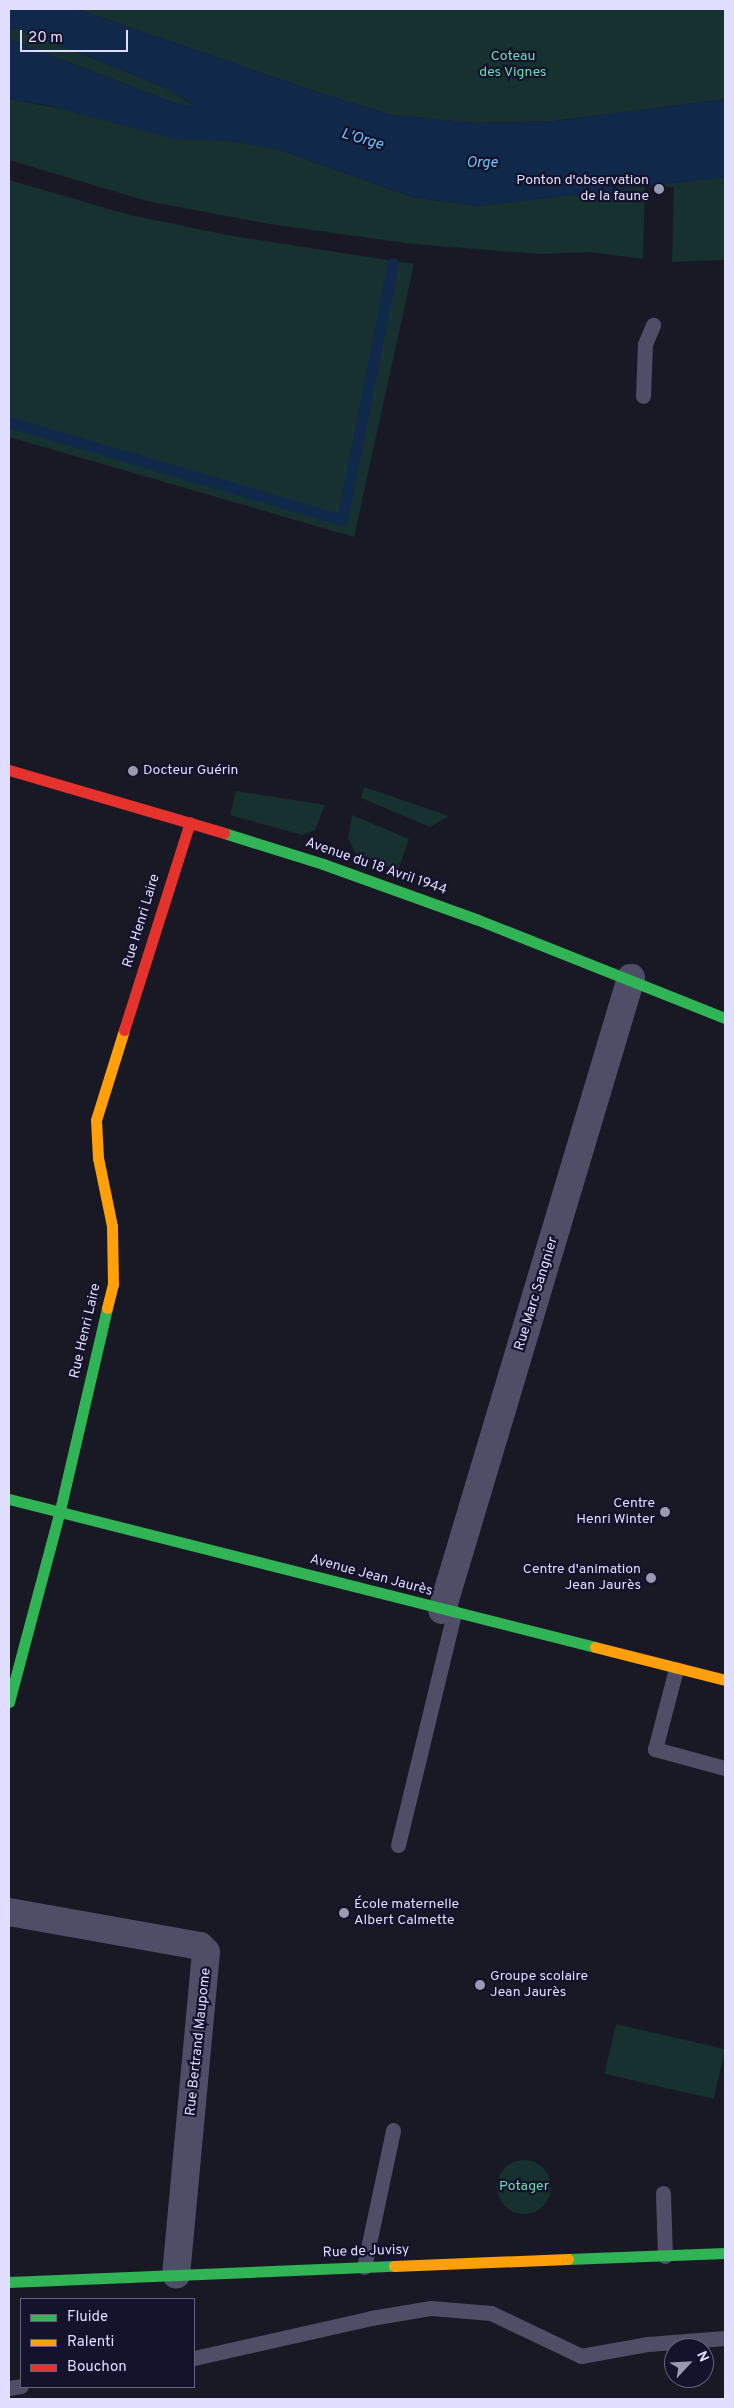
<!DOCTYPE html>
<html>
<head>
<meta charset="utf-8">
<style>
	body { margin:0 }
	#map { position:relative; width:734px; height:2408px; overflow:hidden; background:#191825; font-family:Overpass,sans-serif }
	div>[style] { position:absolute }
	.green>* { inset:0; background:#163130; transform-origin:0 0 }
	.round { border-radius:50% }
	.water>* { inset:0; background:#10294a }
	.stream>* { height:11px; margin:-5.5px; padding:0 5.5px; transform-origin:5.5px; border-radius:5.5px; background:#10294a }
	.lane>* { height:15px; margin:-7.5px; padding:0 7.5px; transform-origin:7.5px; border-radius:7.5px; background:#4e4e66 }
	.street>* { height:28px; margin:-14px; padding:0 14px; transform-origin:14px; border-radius:14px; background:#4e4e66 }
	.fast>* { height:11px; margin:-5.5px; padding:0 5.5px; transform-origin:5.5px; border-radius:5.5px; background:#30b455 }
	.slow>* { height:11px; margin:-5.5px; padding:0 5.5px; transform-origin:5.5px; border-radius:5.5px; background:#ff9f0a }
	.jam>* { height:11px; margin:-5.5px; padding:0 5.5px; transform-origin:5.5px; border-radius:5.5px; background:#e5322d }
	.dots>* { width:14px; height:14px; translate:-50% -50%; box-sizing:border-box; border:2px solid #15122b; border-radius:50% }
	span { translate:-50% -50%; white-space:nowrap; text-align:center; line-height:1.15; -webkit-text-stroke:4.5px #15122b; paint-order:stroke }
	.park-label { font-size:14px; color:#6adeb7 }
	.poi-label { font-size:14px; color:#dfdefe }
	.right { translate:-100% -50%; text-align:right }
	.left { translate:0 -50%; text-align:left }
	.street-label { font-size:14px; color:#dfdefe }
	.water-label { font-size:15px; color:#6fc6fa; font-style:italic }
	.frame { position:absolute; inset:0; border:10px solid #dfdefe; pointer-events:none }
	.legend { position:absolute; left:20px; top:2298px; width:175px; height:90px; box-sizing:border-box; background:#15122b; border:1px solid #66647f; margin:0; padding:6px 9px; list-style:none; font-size:15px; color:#dfdefe }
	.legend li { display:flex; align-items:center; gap:10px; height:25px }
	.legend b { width:25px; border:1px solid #66647f }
	.north { position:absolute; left:664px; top:2338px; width:50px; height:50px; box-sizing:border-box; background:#15122b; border:1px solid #66647f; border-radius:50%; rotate:65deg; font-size:14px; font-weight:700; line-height:20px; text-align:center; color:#dfdefe }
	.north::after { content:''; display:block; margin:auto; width:18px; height:22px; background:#9a99b2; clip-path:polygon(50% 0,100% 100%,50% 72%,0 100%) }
	.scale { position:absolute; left:20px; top:30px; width:108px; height:22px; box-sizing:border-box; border:2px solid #dfdefe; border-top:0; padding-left:6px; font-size:15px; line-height:18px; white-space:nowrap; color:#dfdefe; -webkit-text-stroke:4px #15122b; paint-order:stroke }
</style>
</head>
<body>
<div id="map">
	<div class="green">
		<i style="clip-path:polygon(77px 9px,725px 9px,725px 99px,554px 121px,475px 123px,391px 115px,311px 90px)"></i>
		<i style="clip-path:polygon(9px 28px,21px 30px,129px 73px,166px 88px,196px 107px,177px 104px,9px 39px)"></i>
		<i style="clip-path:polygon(9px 99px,277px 149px,412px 197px,477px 206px,725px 177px,725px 260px,672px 262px,674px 187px,645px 186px,643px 259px,589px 252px,540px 254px,413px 244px,270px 224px,147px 201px,9px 160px)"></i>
		<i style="clip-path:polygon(9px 180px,126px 214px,227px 235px,414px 264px,354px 537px,9px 437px)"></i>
		<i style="clip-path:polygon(364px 787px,449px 816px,430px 827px,361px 798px)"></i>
		<i style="clip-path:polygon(236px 791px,325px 805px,315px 830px,302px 835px,230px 815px)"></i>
		<i style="clip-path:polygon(352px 815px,409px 839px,398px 871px,356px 854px,348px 838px)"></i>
		<i style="left:616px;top:2024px;width:112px;height:51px;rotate:13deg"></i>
		<i class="round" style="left:497px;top:2160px;width:54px;height:54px"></i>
	</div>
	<div class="water">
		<i style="clip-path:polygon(9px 9px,77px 9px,311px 90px,391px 115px,475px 123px,554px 121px,725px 99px,725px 177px,477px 206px,412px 197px,277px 149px,228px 141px,174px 139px,50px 106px,9px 99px,9px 39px,177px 104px,195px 106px,166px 88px,129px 73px,21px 30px,9px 28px)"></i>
	</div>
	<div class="stream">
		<i style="left:9px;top:422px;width:347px;rotate:16.4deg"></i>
		<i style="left:342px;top:520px;width:262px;rotate:-78.8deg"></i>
	</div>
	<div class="lane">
		<i style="left:643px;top:396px;width:52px;rotate:-87.8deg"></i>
		<i style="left:645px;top:344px;width:21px;rotate:-67deg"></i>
		<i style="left:676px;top:1669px;width:83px;rotate:104.7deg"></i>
		<i style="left:655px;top:1749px;width:73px;rotate:15.2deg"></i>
		<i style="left:398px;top:1845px;width:239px;rotate:-76.4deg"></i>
		<i style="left:663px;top:2193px;width:63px;rotate:88.2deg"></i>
		<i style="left:364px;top:2267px;width:140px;rotate:-78deg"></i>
		<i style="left:194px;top:2358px;width:181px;rotate:-12.7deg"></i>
		<i style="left:371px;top:2318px;width:61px;rotate:-9.5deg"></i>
		<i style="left:431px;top:2308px;width:60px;rotate:4.8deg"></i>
		<i style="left:491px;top:2313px;width:100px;rotate:25.5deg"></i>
		<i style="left:581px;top:2356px;width:68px;rotate:-10.2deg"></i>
		<i style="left:648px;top:2344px;width:77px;rotate:-4.5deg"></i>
		<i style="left:9px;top:2388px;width:12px;rotate:-9deg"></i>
	</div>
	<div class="street">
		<i style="left:442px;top:1610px;width:660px;rotate:-73.35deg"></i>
		<i style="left:9px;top:1912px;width:194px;rotate:10.1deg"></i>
		<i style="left:200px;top:1946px;width:8px;rotate:45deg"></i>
		<i style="left:206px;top:1952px;width:324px;rotate:95.3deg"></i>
	</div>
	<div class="fast">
		<i style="left:224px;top:833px;width:104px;rotate:17.4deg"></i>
		<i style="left:323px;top:864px;width:163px;rotate:19.8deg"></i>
		<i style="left:476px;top:919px;width:268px;rotate:21.7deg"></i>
		<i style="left:9px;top:1499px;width:604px;rotate:14.17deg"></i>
		<i style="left:9px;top:1702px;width:199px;rotate:-75.1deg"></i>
		<i style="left:60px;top:1510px;width:207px;rotate:-76.9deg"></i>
		<i style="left:568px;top:2259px;width:157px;rotate:-2.2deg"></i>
		<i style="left:9px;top:2282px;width:385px;rotate:-2.4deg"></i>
	</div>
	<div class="slow">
		<i style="left:107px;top:1308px;width:25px;rotate:-76deg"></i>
		<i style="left:113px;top:1284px;width:58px;rotate:-91deg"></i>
		<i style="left:112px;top:1226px;width:69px;rotate:-101.6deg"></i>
		<i style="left:98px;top:1158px;width:38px;rotate:-93deg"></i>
		<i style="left:96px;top:1120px;width:94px;rotate:-72.7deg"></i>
		<i style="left:595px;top:1647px;width:134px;rotate:14.2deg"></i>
		<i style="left:394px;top:2266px;width:174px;rotate:-2.3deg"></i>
	</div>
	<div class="jam">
		<i style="left:9px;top:770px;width:224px;rotate:16.3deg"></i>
		<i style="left:124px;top:1030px;width:218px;rotate:-72.4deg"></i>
	</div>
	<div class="dots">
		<i style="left:659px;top:189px;background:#9a99b2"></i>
		<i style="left:133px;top:771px;background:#9a99b2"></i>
		<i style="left:665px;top:1512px;background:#9a99b2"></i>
		<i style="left:651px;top:1578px;background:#9a99b2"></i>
		<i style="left:344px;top:1913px;background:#9a99b2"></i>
		<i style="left:480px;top:1985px;background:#9a99b2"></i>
	</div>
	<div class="park-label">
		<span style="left:513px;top:65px">Coteau<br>des Vignes</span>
		<span style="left:524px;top:2187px">Potager</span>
	</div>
	<div class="poi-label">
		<span class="right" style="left:649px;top:189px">Ponton d'observation<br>de la faune</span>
		<span class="left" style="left:143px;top:771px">Docteur Guérin</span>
		<span class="right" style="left:655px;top:1512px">Centre<br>Henri Winter</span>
		<span class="right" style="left:641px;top:1578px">Centre d'animation<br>Jean Jaurès</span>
		<span class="left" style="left:354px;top:1913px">École maternelle<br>Albert Calmette</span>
		<span class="left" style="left:490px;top:1985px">Groupe scolaire<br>Jean Jaurès</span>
	</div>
	<div class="street-label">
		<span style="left:376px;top:867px;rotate:19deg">Avenue du 18 Avril 1944</span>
		<span style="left:142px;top:921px;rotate:-73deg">Rue Henri Laire</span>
		<span style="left:537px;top:1294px;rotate:-73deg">Rue Marc Sangnier</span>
		<span style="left:86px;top:1331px;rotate:-77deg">Rue Henri Laire</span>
		<span style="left:371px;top:1576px;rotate:15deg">Avenue Jean Jaurès</span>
		<span style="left:199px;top:2042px;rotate:-84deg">Rue Bertrand Maupome</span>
		<span style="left:366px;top:2252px;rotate:-2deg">Rue de Juvisy</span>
	</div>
	<div class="water-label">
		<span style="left:362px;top:140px;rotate:16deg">L'Orge</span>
		<span style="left:482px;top:164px">Orge</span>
	</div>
	<div class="frame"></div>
	<ul class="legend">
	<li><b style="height:6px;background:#30b455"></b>Fluide</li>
	<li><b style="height:6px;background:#ff9f0a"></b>Ralenti</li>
	<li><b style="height:6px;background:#e5322d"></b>Bouchon</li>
	</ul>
	<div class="north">N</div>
	<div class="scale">20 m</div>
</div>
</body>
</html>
